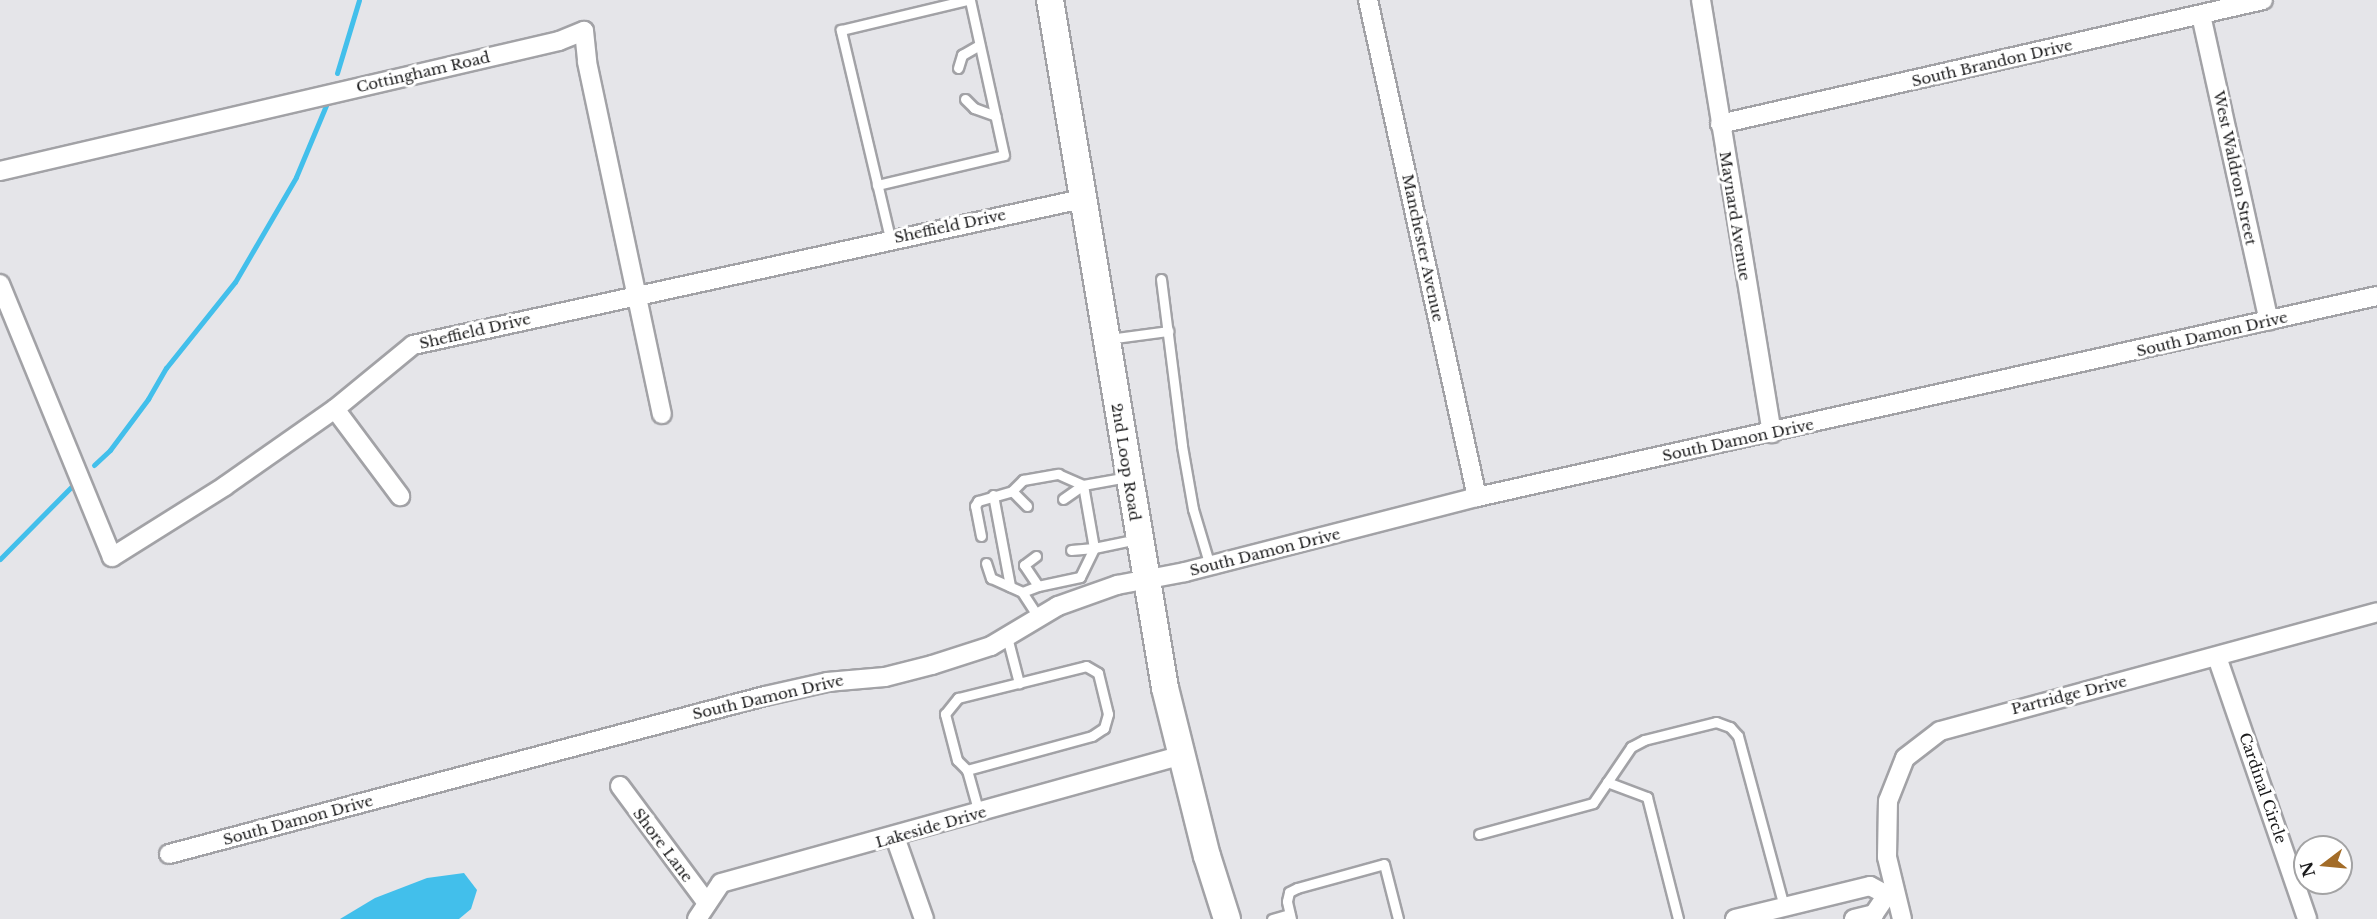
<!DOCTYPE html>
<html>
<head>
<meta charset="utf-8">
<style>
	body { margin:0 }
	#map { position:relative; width:2377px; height:919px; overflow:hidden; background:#e5e5e9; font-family:"Libre Baskerville",serif }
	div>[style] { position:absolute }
	.water>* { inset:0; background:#42bfeb }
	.stream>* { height:5px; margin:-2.5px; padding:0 2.5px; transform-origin:2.5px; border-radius:2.5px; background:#42bfeb }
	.roads { filter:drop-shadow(2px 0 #a2a2a6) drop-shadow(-2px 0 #a2a2a6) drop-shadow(0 2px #a2a2a6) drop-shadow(0 -2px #a2a2a6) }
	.service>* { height:9px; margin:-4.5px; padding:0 4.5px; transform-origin:4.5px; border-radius:4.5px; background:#fff }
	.minor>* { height:18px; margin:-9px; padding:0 9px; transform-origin:9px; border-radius:9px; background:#fff }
	.secondary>* { height:26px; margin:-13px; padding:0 13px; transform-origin:13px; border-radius:13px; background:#fff }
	span { translate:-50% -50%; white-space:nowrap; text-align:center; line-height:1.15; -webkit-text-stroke:6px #fff; paint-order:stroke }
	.street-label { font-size:15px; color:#1a1a1b }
	.north { position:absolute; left:2293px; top:835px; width:60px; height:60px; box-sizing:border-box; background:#fff; border:2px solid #a3a3a4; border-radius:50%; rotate:254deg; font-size:16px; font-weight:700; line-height:24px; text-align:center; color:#1a1a1b }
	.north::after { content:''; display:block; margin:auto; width:21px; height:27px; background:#a36c28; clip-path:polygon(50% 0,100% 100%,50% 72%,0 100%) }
</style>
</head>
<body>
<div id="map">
	<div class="water">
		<i style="clip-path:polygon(464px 873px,477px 890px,471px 909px,459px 919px,340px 919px,375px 898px,427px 878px)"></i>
	</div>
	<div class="stream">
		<i style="left:337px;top:73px;width:76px;rotate:-73.2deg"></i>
		<i style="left:94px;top:465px;width:22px;rotate:-43deg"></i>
		<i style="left:110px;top:450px;width:64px;rotate:-53.3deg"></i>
		<i style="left:148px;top:399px;width:36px;rotate:-60deg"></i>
		<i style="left:166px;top:368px;width:110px;rotate:-51.3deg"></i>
		<i style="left:235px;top:282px;width:121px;rotate:-59.8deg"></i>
		<i style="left:296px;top:177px;width:80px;rotate:-67.3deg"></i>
		<i style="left:0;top:559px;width:103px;rotate:-45.4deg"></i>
	</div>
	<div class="roads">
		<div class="service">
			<i style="left:958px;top:68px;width:14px;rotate:-73deg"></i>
			<i style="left:962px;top:55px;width:20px;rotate:-30deg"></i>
			<i style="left:965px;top:99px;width:13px;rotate:45deg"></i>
			<i style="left:974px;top:108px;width:23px;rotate:20deg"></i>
			<i style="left:877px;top:185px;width:130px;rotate:-13.3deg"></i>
			<i style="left:1004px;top:155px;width:159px;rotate:-102.4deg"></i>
			<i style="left:890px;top:238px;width:214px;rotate:-103.3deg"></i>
			<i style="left:841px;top:30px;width:130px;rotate:-13.4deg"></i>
			<i style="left:1161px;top:279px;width:168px;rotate:82.8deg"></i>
			<i style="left:1182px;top:446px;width:64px;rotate:80.1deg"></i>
			<i style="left:1193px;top:509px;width:59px;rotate:73.4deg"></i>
			<i style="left:1108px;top:339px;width:61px;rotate:-7.6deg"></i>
			<i style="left:993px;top:495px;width:93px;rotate:79.4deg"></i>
			<i style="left:1063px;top:499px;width:24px;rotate:-35deg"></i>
			<i style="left:1083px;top:485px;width:64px;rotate:80.1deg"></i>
			<i style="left:1094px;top:548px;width:45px;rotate:-11.6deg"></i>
			<i style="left:1027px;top:506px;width:21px;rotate:-135deg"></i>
			<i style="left:1012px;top:491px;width:16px;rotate:-45deg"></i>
			<i style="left:1023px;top:480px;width:36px;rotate:-10deg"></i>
			<i style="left:1058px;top:474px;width:27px;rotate:24deg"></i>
			<i style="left:1083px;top:485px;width:46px;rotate:-10.1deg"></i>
			<i style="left:981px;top:536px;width:31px;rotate:-101deg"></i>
			<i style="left:975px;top:506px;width:6px;rotate:-59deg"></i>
			<i style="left:978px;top:501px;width:35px;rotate:-16deg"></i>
			<i style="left:1036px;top:556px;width:15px;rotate:143deg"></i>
			<i style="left:1024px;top:565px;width:25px;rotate:56deg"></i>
			<i style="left:1038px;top:586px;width:43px;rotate:-12.1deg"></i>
			<i style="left:1080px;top:577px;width:32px;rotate:-64deg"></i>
			<i style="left:1094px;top:548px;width:23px;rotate:175deg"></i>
			<i style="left:986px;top:563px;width:16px;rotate:72deg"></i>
			<i style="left:991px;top:578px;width:34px;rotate:24deg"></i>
			<i style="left:1038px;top:586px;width:17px;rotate:159deg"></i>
			<i style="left:1022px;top:592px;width:31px;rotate:57deg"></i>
			<i style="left:1007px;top:637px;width:48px;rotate:75.4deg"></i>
			<i style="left:967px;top:770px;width:14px;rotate:-135deg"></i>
			<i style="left:957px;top:760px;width:48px;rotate:-104.6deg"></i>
			<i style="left:945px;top:714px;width:21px;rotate:-51deg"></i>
			<i style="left:958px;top:698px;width:132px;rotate:-14deg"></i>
			<i style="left:1086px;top:666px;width:14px;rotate:30deg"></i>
			<i style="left:1098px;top:673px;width:42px;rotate:76.3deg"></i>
			<i style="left:1108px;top:714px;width:15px;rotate:106deg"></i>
			<i style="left:1104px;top:728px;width:14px;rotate:146deg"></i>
			<i style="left:1092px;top:736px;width:130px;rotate:164.8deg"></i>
			<i style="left:967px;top:770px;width:45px;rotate:74.4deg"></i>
			<i style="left:1607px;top:782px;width:43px;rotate:20.6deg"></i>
			<i style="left:1647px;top:797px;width:126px;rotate:75.7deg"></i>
			<i style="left:1479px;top:834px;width:118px;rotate:-15.2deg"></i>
			<i style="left:1593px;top:803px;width:68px;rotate:-55.8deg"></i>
			<i style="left:1631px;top:747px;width:15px;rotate:-28deg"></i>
			<i style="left:1644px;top:740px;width:74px;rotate:-14deg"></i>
			<i style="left:1716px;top:722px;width:15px;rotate:20deg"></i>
			<i style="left:1730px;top:727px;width:12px;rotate:48deg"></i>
			<i style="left:1738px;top:736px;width:177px;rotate:74.9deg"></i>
			<i style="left:1272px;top:919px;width:18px;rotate:-16deg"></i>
			<i style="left:1291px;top:919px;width:18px;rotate:-103deg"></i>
			<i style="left:1287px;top:901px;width:9px;rotate:-77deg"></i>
			<i style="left:1289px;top:892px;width:9px;rotate:-27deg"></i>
			<i style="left:1297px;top:888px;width:90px;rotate:-15.4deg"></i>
			<i style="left:1384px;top:864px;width:57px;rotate:75.7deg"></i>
		</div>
		<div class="minor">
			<i style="left:1368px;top:0;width:509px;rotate:77.63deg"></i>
			<i style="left:1701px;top:0;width:439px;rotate:80.7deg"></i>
			<i style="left:2201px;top:15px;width:313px;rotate:77.5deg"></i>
			<i style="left:1720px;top:124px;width:557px;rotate:-12.86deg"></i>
			<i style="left:0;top:171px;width:574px;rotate:-13.09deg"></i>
			<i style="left:559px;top:41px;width:27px;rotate:-22deg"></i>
			<i style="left:584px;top:31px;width:31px;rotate:84deg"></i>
			<i style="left:587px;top:62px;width:360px;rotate:78deg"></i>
			<i style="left:0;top:284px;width:295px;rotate:67.7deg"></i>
			<i style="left:112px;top:557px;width:133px;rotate:-32.1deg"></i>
			<i style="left:225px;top:486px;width:134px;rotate:-35deg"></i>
			<i style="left:335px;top:409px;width:101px;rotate:-39.4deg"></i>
			<i style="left:413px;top:345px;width:685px;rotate:-12.31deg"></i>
			<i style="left:335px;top:409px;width:109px;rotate:53.2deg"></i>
			<i style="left:2217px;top:657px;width:277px;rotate:71deg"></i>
			<i style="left:620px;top:786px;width:146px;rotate:53.4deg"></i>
			<i style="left:895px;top:837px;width:87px;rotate:70.5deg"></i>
			<i style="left:169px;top:854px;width:617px;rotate:-14.85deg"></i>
			<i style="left:765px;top:696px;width:64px;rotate:-12.7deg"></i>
			<i style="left:827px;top:682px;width:58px;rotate:-4.9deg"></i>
			<i style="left:885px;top:677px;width:49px;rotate:-14.3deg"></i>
			<i style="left:932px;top:665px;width:62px;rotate:-17.9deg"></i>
			<i style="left:991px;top:646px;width:78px;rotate:-30.8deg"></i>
			<i style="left:1058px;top:606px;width:63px;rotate:-19.6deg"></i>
			<i style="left:1117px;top:585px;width:69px;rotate:-10.8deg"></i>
			<i style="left:1185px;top:572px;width:301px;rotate:-14.4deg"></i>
			<i style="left:1477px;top:497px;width:922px;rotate:-12.59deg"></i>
			<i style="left:697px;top:919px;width:43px;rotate:-56.3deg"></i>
			<i style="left:721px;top:883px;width:477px;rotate:-15.5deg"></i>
			<i style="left:1735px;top:919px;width:139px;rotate:-13.7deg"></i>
			<i style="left:1870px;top:886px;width:19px;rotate:28deg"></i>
			<i style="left:1887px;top:895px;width:8px;rotate:-14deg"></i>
			<i style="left:1854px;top:919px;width:21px;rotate:-14deg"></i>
			<i style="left:1874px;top:914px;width:23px;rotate:-56deg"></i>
			<i style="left:1902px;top:919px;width:64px;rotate:-103.6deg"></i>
			<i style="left:1887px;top:857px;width:56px;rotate:-89deg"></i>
			<i style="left:1888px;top:801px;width:46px;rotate:-68.4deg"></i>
			<i style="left:1905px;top:758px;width:44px;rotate:-37.6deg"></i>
			<i style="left:1940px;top:731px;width:453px;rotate:-15.2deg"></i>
		</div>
		<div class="secondary">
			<i style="left:1050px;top:0;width:698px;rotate:80.51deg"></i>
			<i style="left:1165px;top:688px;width:173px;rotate:76deg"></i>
			<i style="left:1207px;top:856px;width:66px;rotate:72.4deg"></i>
		</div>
	</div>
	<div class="street-label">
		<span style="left:1992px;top:63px;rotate:-13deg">South Brandon Drive</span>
		<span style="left:423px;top:72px;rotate:-13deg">Cottingham Road</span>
		<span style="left:2235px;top:168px;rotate:78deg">West Waldron Street</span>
		<span style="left:1735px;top:216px;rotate:81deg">Maynard Avenue</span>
		<span style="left:950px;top:226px;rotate:-12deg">Sheffield Drive</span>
		<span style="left:1423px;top:248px;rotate:78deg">Manchester Avenue</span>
		<span style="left:475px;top:331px;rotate:-13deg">Sheffield Drive</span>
		<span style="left:2212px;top:334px;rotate:-13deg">South Damon Drive</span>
		<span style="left:1738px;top:440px;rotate:-12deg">South Damon Drive</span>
		<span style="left:1126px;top:462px;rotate:81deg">2nd Loop Road</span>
		<span style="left:1265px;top:552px;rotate:-14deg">South Damon Drive</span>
		<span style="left:2069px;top:695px;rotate:-14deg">Partridge Drive</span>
		<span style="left:768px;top:697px;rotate:-13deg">South Damon Drive</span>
		<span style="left:2263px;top:788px;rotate:71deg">Cardinal Circle</span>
		<span style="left:298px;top:820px;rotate:-15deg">South Damon Drive</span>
		<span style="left:931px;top:827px;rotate:-16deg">Lakeside Drive</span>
		<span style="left:663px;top:845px;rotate:53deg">Shore Lane</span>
	</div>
	<div class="north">N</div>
</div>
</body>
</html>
